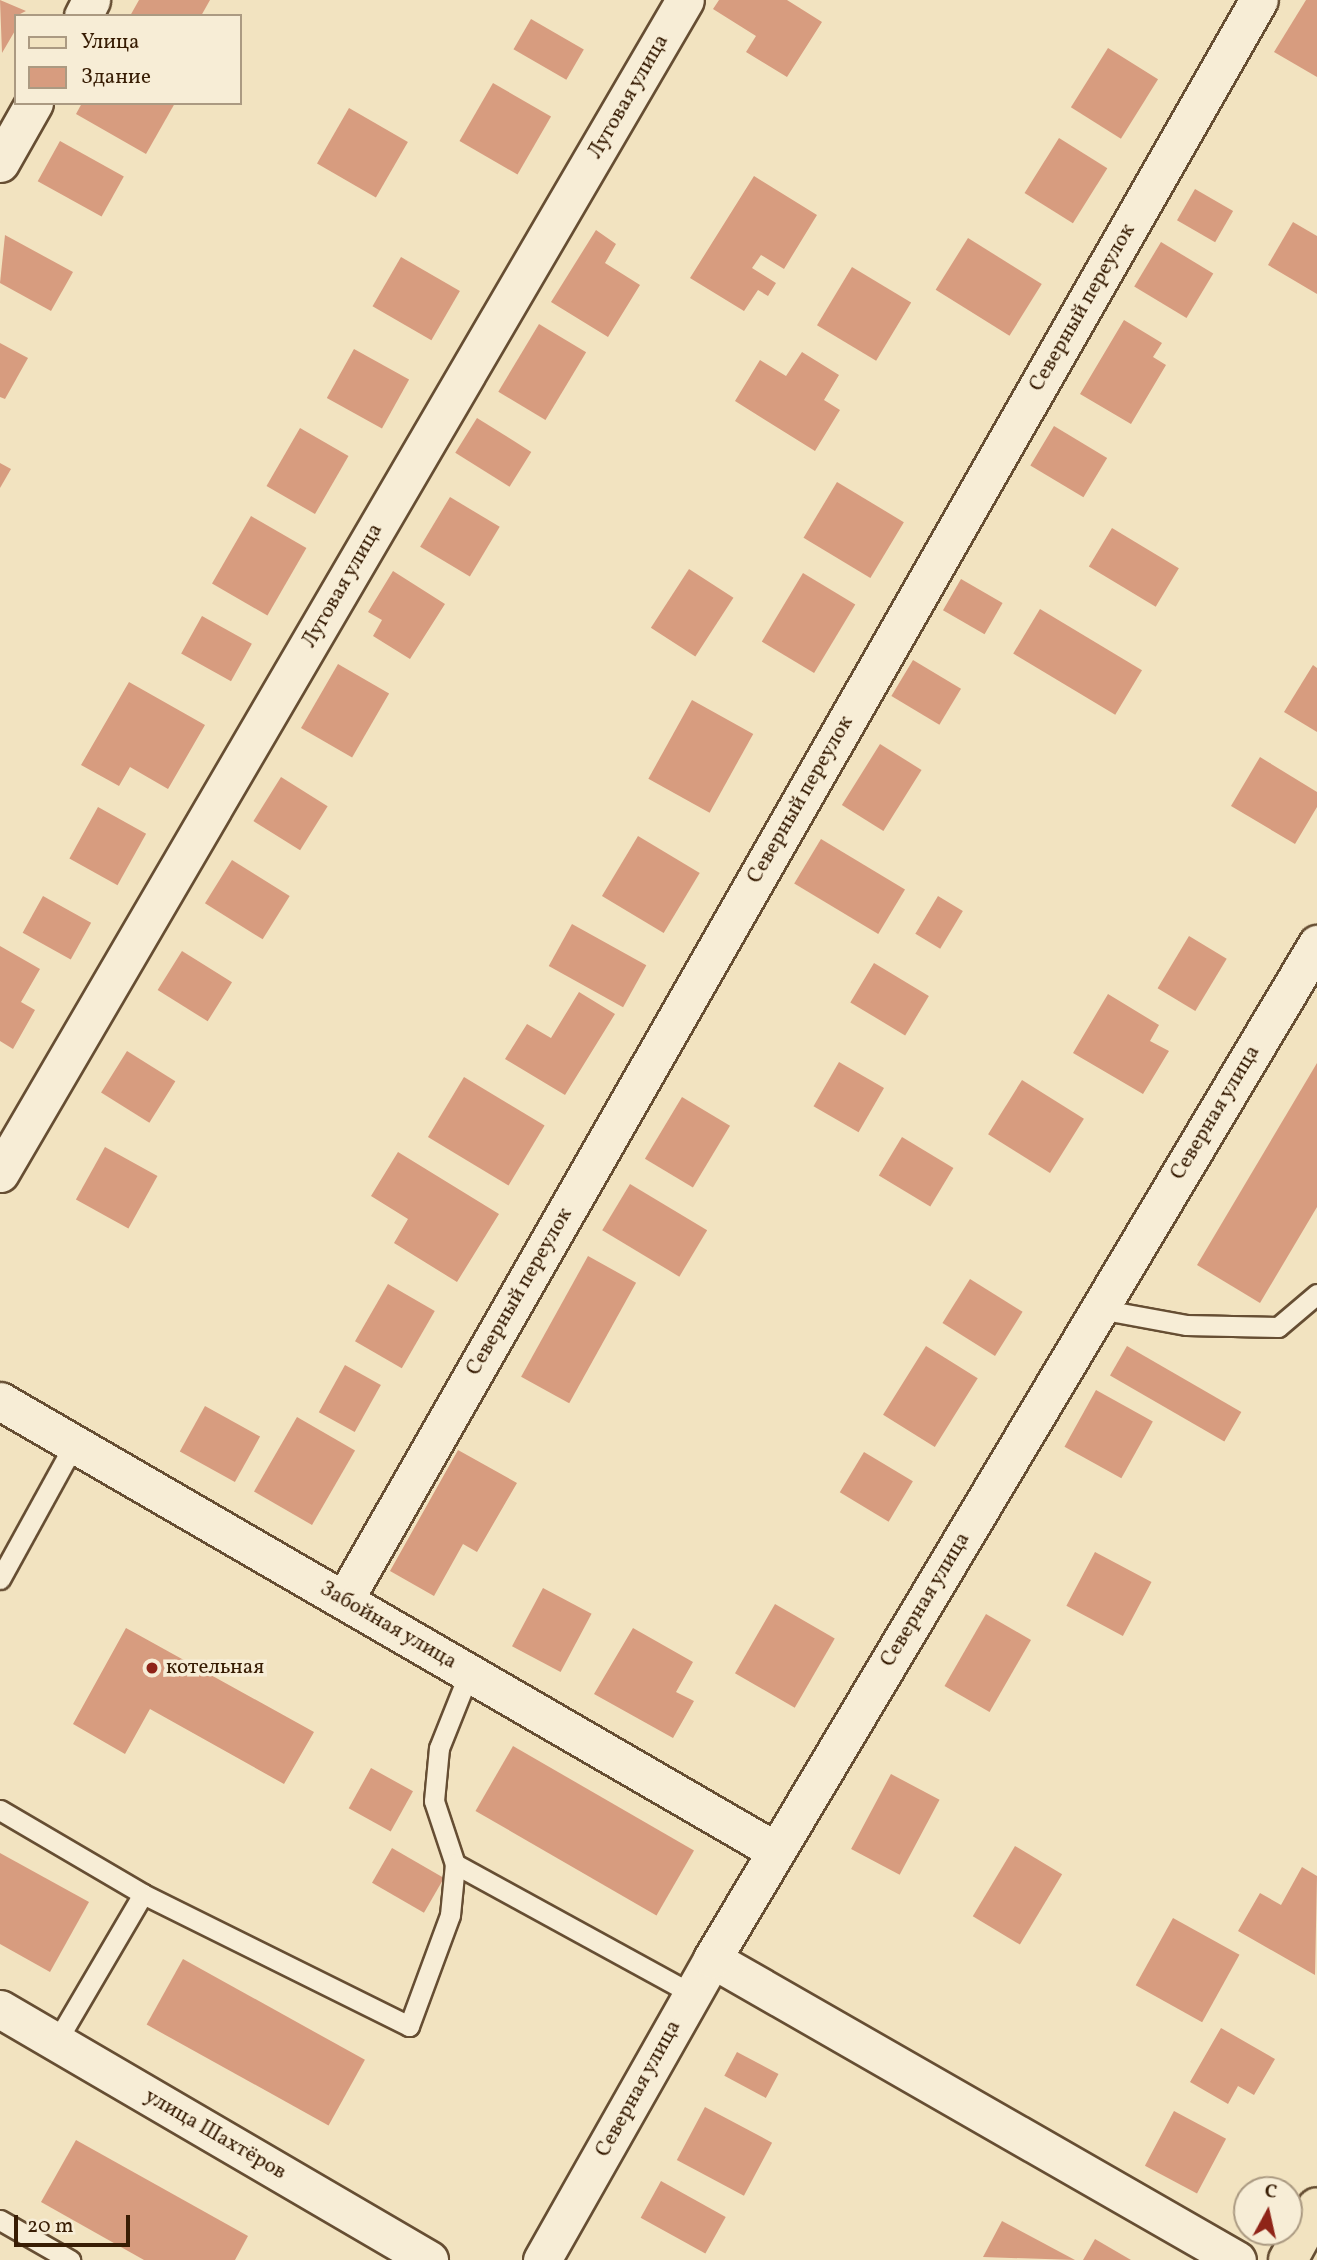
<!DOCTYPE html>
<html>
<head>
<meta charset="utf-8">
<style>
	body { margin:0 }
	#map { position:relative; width:1317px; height:2260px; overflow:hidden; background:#f2e3c0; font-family:Vollkorn,serif }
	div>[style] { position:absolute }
	.building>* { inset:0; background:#d79c7f; transform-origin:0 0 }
	.roads { filter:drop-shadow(2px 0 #664e33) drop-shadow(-2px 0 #664e33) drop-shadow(0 2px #664e33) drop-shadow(0 -2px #664e33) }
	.service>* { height:19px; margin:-9.5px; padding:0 9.5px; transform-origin:9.5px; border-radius:9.5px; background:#f7edd6 }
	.minor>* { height:37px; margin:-18.5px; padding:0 18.5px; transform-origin:18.5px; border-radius:18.5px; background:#f7edd6 }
	.primary>* { height:38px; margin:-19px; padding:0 19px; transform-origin:19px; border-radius:19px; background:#f2e3c0 }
	.dots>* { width:19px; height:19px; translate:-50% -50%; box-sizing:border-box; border:4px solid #f7edd6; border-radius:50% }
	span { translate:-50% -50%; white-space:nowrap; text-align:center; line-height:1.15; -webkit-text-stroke:7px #f7edd6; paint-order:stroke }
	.street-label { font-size:21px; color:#381d04 }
	.poi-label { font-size:21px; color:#381d04 }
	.left { translate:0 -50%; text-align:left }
	.legend { position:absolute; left:14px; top:14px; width:228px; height:91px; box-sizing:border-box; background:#f7edd6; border:2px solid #ab9a82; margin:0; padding:9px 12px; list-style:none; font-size:21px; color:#381d04 }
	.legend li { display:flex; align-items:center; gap:14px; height:35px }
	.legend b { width:35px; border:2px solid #ab9a82 }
	.north { position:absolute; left:1233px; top:2176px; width:70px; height:70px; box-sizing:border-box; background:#f7edd6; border:2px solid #ab9a82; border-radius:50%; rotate:8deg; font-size:19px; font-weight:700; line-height:28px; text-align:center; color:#381d04 }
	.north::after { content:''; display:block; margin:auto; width:24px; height:32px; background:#8f2418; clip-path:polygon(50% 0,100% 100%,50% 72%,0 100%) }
	.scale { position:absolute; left:14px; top:2215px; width:116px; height:32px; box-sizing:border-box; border:4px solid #381d04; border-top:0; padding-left:9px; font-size:21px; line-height:24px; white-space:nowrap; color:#381d04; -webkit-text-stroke:5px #f7edd6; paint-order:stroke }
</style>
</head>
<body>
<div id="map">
	<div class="building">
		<i style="clip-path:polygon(0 0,26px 11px,16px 16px,16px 29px,2px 53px)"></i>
		<i style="clip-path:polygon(139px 0,210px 0,201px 16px,130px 16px)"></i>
		<i style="clip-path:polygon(719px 0,787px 0,822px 22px,787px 77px,746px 52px,756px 36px,713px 9px)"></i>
		<i style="clip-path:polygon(1306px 0,1317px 0,1317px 77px,1274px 52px)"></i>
		<i style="left:531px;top:19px;width:61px;height:35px;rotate:30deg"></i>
		<i style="left:1108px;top:48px;width:59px;height:70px;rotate:32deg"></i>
		<i style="left:493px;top:83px;width:67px;height:67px;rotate:30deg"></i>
		<i style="clip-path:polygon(82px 103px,175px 103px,146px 154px,76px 114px)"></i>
		<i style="left:349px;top:108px;width:68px;height:64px;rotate:30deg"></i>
		<i style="left:1059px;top:138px;width:57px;height:65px;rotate:32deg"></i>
		<i style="left:60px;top:141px;width:73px;height:46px;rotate:29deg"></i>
		<i style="clip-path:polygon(754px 176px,817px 215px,784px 269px,761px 255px,752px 268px,776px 283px,768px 296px,758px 290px,744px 311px,690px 278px)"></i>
		<i style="left:1195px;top:189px;width:44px;height:36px;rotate:30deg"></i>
		<i style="clip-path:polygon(1293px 222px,1317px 236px,1317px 294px,1268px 265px)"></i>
		<i style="clip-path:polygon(596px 230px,616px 244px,605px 263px,640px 285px,608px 337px,551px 302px)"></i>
		<i style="clip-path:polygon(5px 235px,73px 272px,51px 311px,0 283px)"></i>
		<i style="left:968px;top:238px;width:87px;height:61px;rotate:32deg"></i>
		<i style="left:1161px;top:242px;width:61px;height:52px;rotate:31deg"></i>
		<i style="left:401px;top:257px;width:68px;height:57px;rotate:30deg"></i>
		<i style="left:852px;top:267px;width:69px;height:68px;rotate:31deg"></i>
		<i style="clip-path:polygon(1124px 320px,1162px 343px,1153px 357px,1166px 365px,1131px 424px,1080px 394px)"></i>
		<i style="left:539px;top:324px;width:55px;height:79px;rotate:31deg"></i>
		<i style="clip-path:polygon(0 343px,28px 358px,5px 399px,0 397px)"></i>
		<i style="left:354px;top:349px;width:63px;height:56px;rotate:29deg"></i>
		<i style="clip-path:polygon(802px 352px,839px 375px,824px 400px,840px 410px,815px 451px,735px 401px,760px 360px,786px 376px)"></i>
		<i style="left:477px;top:418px;width:64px;height:41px;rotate:32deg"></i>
		<i style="left:1054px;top:426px;width:62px;height:46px;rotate:31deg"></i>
		<i style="left:300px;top:428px;width:56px;height:67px;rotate:30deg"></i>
		<i style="clip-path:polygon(0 463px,11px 469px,0 488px)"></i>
		<i style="left:837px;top:482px;width:78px;height:65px;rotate:31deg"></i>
		<i style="left:450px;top:497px;width:58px;height:58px;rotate:31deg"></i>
		<i style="left:251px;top:516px;width:64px;height:78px;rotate:30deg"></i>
		<i style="left:1112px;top:528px;width:78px;height:45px;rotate:31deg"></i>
		<i style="left:689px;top:569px;width:53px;height:70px;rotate:33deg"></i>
		<i style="clip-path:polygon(393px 571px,445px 604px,410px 659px,373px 636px,382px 620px,368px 612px)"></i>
		<i style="left:803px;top:573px;width:61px;height:80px;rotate:31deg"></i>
		<i style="left:961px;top:579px;width:48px;height:36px;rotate:30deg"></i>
		<i style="left:1040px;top:609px;width:119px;height:52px;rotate:31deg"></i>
		<i style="left:202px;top:616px;width:57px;height:43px;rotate:29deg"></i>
		<i style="left:913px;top:660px;width:56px;height:42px;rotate:31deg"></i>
		<i style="left:338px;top:664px;width:59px;height:74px;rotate:30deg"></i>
		<i style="clip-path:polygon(1313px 665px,1317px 668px,1317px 732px,1284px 712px)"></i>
		<i style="clip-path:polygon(129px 682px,205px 725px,168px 789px,130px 767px,119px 786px,81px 765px)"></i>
		<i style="left:692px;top:700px;width:70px;height:90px;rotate:29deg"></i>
		<i style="left:880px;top:744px;width:49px;height:72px;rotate:32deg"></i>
		<i style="clip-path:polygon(1260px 757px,1317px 792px,1317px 807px,1295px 844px,1231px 806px)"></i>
		<i style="left:281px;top:777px;width:55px;height:52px;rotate:32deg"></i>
		<i style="left:98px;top:807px;width:55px;height:59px;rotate:29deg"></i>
		<i style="left:638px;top:836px;width:72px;height:70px;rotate:31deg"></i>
		<i style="left:821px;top:839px;width:98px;height:52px;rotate:31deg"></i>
		<i style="left:232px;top:860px;width:68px;height:51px;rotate:32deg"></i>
		<i style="left:43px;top:896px;width:55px;height:42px;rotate:29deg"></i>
		<i style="left:938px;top:896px;width:29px;height:44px;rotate:31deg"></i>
		<i style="left:572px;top:924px;width:85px;height:48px;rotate:29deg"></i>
		<i style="left:1189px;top:936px;width:44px;height:61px;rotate:31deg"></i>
		<i style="clip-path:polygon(0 946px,40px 969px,21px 1002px,35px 1010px,13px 1049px,0 1041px)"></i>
		<i style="left:182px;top:951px;width:59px;height:46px;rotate:32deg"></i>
		<i style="left:874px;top:963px;width:64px;height:46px;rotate:31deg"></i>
		<i style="clip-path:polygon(579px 992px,615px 1014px,565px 1095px,505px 1059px,527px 1024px,551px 1038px)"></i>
		<i style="clip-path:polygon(1108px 994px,1159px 1025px,1150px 1041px,1169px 1051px,1143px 1094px,1073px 1053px)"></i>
		<i style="left:127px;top:1051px;width:57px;height:49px;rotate:32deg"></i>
		<i style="left:839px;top:1062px;width:52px;height:51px;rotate:30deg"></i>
		<i style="clip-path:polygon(1317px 1063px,1317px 1207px,1260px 1303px,1197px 1265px)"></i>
		<i style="left:464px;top:1077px;width:94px;height:70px;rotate:31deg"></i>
		<i style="left:1022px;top:1080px;width:73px;height:64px;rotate:32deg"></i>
		<i style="left:682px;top:1097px;width:56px;height:72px;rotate:31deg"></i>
		<i style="left:902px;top:1137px;width:60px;height:45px;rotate:31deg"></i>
		<i style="left:105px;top:1147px;width:60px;height:60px;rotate:29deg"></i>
		<i style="clip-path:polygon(398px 1152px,499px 1214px,457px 1282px,394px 1243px,408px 1219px,371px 1196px)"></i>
		<i style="left:630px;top:1184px;width:90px;height:54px;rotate:31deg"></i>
		<i style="left:588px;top:1256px;width:55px;height:138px;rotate:29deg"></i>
		<i style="left:970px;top:1279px;width:62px;height:52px;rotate:32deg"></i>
		<i style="left:388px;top:1284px;width:54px;height:66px;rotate:30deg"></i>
		<i style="left:926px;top:1346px;width:61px;height:81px;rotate:32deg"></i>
		<i style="left:1127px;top:1346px;width:132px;height:34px;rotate:30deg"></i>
		<i style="left:345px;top:1365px;width:41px;height:54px;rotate:29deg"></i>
		<i style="left:1096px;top:1390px;width:65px;height:65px;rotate:29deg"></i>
		<i style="left:205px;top:1406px;width:63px;height:52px;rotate:29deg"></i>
		<i style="left:297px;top:1417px;width:67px;height:86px;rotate:30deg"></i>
		<i style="clip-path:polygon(458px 1450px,517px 1483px,477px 1552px,463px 1544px,434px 1596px,390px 1571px)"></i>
		<i style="left:864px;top:1452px;width:57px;height:47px;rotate:31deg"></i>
		<i style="left:1095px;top:1552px;width:64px;height:61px;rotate:28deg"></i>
		<i style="left:543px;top:1588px;width:55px;height:66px;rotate:28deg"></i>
		<i style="left:775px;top:1604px;width:69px;height:80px;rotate:30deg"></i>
		<i style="left:986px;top:1614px;width:52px;height:83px;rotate:30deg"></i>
		<i style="clip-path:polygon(126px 1628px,314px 1732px,284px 1784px,150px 1709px,125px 1754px,73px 1724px)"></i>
		<i style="clip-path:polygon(633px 1628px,693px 1662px,676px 1692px,694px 1701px,673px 1738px,594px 1694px)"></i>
		<i style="left:513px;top:1746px;width:209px;height:75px;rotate:30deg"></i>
		<i style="left:371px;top:1768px;width:48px;height:46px;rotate:29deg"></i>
		<i style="left:891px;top:1774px;width:55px;height:85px;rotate:28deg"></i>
		<i style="left:1015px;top:1846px;width:55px;height:82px;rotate:31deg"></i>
		<i style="left:392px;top:1848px;width:60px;height:40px;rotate:30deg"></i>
		<i style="clip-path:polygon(0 1853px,89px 1902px,50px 1972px,0 1944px)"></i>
		<i style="clip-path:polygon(1302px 1867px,1317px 1876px,1315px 1975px,1238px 1931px,1260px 1893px,1281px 1905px)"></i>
		<i style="left:1173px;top:1918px;width:76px;height:77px;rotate:29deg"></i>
		<i style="left:183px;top:1959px;width:208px;height:75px;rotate:29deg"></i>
		<i style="clip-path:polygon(1221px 2028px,1275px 2059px,1254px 2095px,1238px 2086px,1228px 2104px,1190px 2082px)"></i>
		<i style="left:737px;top:2052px;width:47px;height:27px;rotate:28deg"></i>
		<i style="left:705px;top:2107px;width:76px;height:60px;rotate:28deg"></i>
		<i style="left:1174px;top:2111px;width:59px;height:62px;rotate:28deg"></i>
		<i style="clip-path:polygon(76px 2140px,248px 2236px,235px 2260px,144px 2260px,41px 2202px)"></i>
		<i style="left:661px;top:2181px;width:74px;height:42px;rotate:29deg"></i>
		<i style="clip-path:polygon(1002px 2221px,1075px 2260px,983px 2257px)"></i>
		<i style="clip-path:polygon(1095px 2239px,1131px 2260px,1083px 2260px)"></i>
	</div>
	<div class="roads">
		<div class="service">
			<i style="left:1099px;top:1309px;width:88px;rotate:10.4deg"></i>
			<i style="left:1186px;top:1325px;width:92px;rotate:1.2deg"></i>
			<i style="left:1278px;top:1327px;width:51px;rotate:-40.2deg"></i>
			<i style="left:0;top:1579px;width:158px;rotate:-61.2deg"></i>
			<i style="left:469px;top:1673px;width:81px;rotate:111.8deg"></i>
			<i style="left:439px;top:1748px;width:53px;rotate:95.4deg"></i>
			<i style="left:434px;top:1801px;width:66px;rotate:71.6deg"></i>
			<i style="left:455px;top:1864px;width:270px;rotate:28.7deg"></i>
			<i style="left:0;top:1810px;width:166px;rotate:30.4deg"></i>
			<i style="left:143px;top:1894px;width:172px;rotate:120.4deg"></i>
			<i style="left:143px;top:1894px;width:297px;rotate:26.4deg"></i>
			<i style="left:409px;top:2026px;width:118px;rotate:-69.7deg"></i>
			<i style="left:450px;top:1915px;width:51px;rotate:-84.4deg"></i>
			<i style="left:0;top:2220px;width:81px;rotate:29.7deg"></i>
		</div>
		<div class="minor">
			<i style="left:83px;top:16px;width:18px;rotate:-63deg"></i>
			<i style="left:0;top:163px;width:69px;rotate:-60.5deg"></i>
			<i style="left:0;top:1173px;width:1358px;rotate:-59.72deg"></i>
			<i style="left:0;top:1401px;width:897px;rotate:30.11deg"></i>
			<i style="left:344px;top:1600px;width:1843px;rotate:-60.24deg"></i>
			<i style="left:712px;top:1959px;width:605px;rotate:29.83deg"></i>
			<i style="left:0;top:2009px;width:497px;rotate:30.3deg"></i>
			<i style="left:542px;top:2260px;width:346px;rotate:-60.5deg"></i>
			<i style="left:712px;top:1959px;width:1182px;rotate:-59.2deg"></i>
		</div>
		<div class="primary">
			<i style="left:1288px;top:2260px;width:60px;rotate:-61.3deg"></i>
		</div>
	</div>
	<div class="dots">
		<i style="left:152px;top:1668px;background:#8f2418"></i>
	</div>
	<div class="street-label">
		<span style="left:629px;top:97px;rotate:-60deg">Луговая улица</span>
		<span style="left:1083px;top:308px;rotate:-60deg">Северный переулок</span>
		<span style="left:343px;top:586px;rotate:-60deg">Луговая улица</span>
		<span style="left:801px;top:800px;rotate:-60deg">Северный переулок</span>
		<span style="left:1216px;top:1113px;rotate:-59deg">Северная улица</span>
		<span style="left:520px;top:1292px;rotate:-60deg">Северный переулок</span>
		<span style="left:926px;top:1600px;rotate:-59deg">Северная улица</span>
		<span style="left:388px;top:1626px;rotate:30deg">Забойная улица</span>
		<span style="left:639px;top:2089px;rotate:-61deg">Северная улица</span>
		<span style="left:215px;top:2135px;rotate:30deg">улица Шахтёров</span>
	</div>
	<div class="poi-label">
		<span class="left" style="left:166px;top:1668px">котельная</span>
	</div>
	<ul class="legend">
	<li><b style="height:9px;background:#f2e3c0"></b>Улица</li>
	<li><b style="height:19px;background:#d79c7f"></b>Здание</li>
	</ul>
	<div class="north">С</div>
	<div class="scale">20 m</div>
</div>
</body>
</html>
